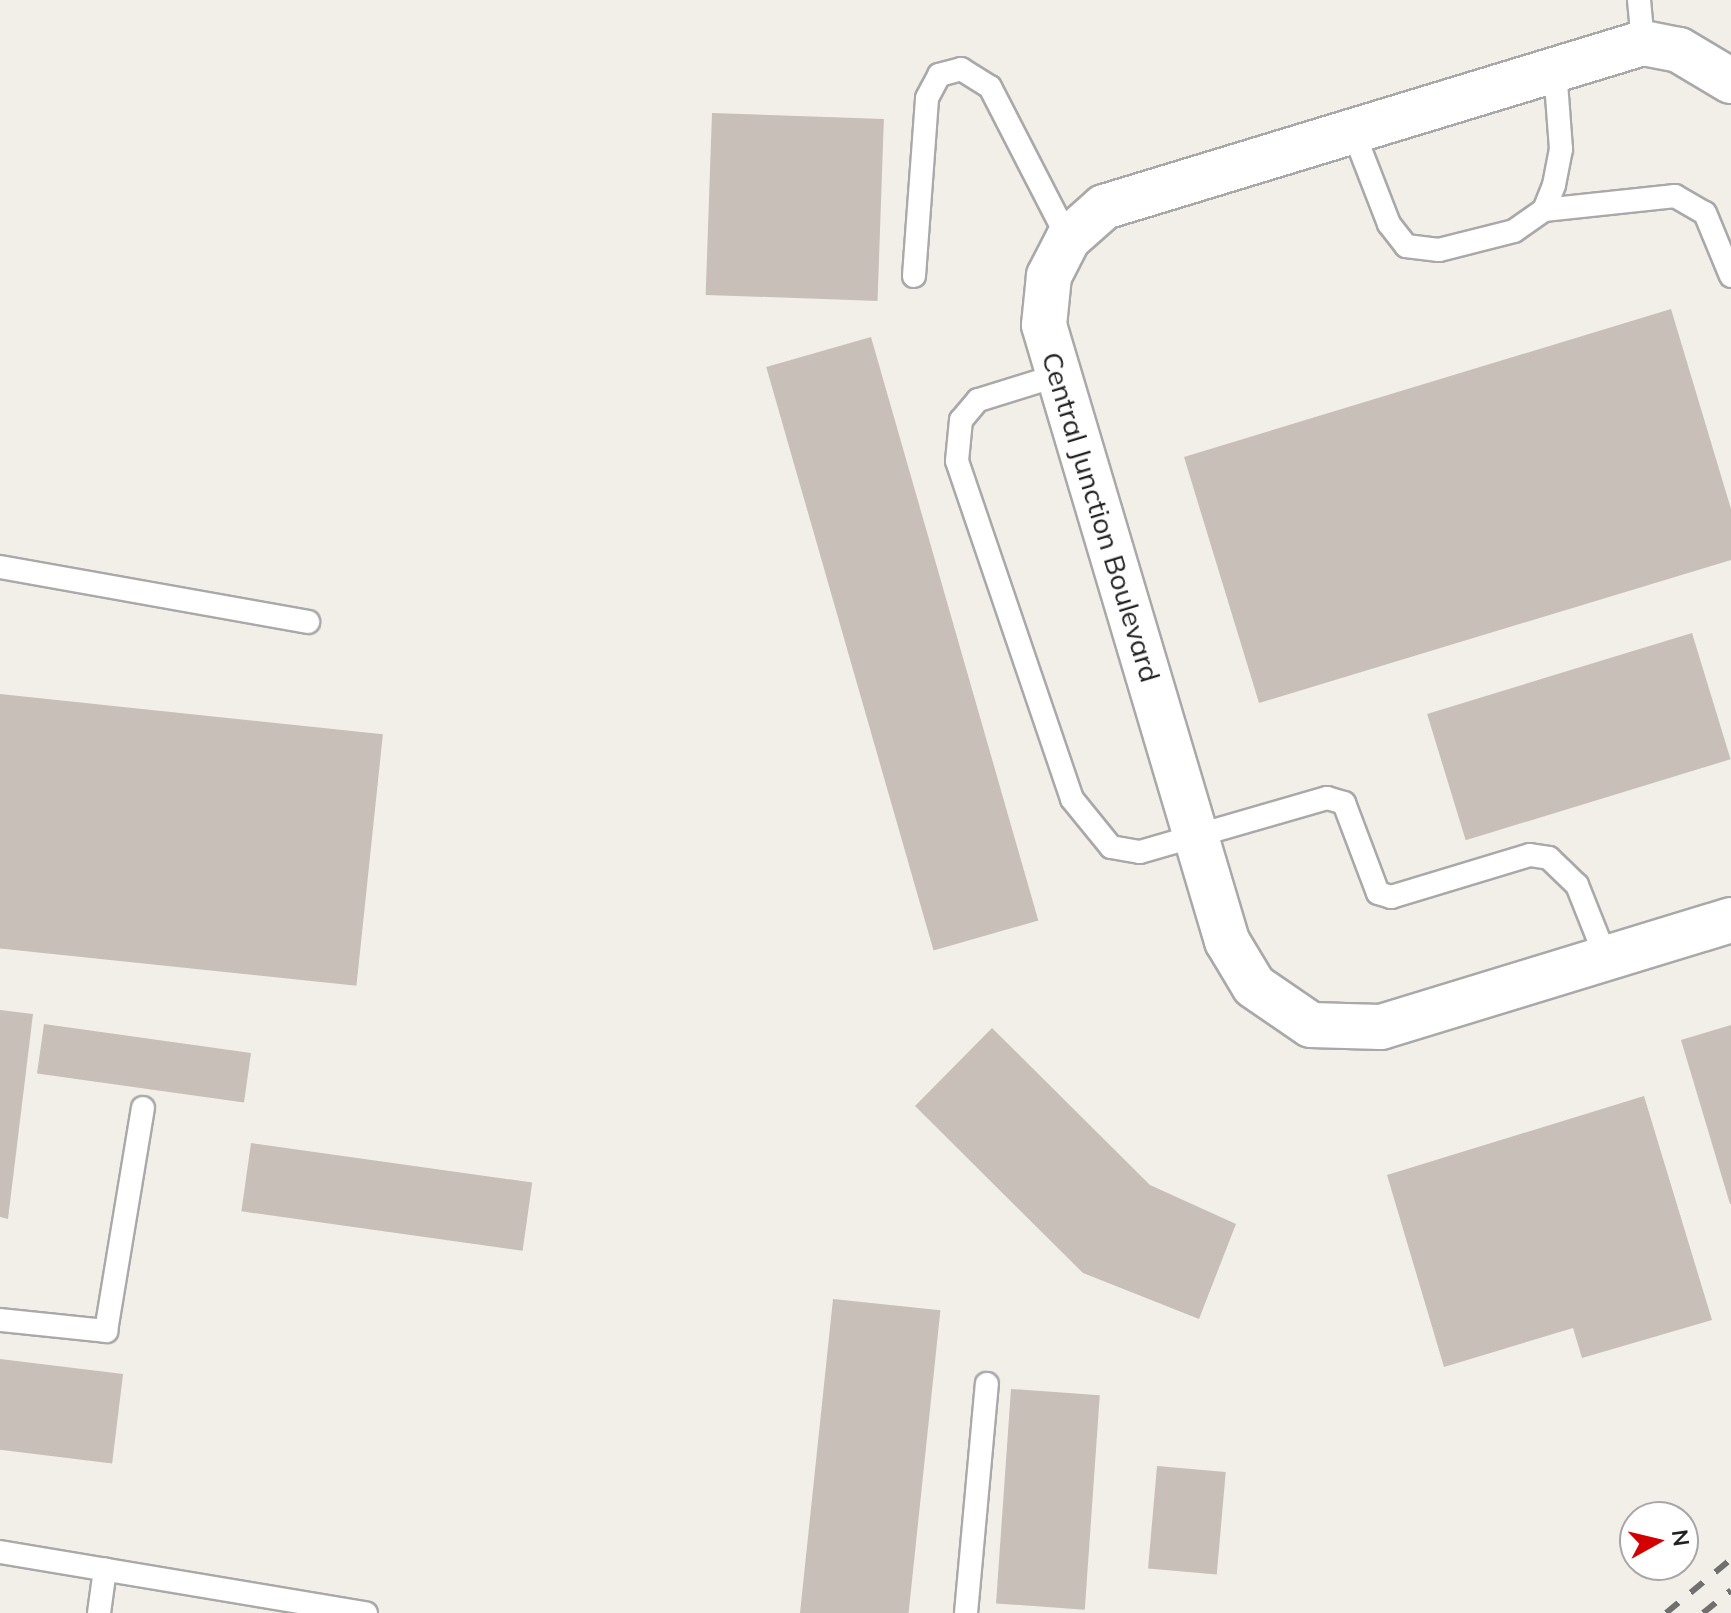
<!DOCTYPE html>
<html>
<head>
<meta charset="utf-8">
<style>
	body { margin:0 }
	#map { position:relative; width:1731px; height:1613px; overflow:hidden; background:#f2efe9; font-family:Mulish,sans-serif }
	div>[style] { position:absolute }
	.building>* { inset:0; background:#c7bfb8; transform-origin:0 0 }
	.roads { filter:drop-shadow(2px 0 #a9a9a9) drop-shadow(-2px 0 #a9a9a9) drop-shadow(0 2px #a9a9a9) drop-shadow(0 -2px #a9a9a9) }
	.lane>* { height:22px; margin:-11px; padding:0 11px; transform-origin:11px; border-radius:11px; background:#fff }
	.street>* { height:44px; margin:-22px; padding:0 22px; transform-origin:22px; border-radius:22px; background:#fff }
	.rail>* { height:6px; margin-top:-3px; transform-origin:0; background:repeating-linear-gradient(90deg,#707070 0 16px,transparent 0 32px) }
	span { translate:-50% -50%; white-space:nowrap; text-align:center; line-height:1.15; -webkit-text-stroke:8px #fff; paint-order:stroke }
	.street-label { font-size:28px; color:#222 }
	.north { position:absolute; left:1619px; top:1501px; width:80px; height:80px; box-sizing:border-box; background:#fff; border:2px solid #a7a7a7; border-radius:50%; rotate:82deg; font-size:22px; font-weight:700; line-height:32px; text-align:center; color:#222 }
	.north::after { content:''; display:block; margin:auto; width:28px; height:36px; background:#d40000; clip-path:polygon(50% 0,100% 100%,50% 72%,0 100%) }
</style>
</head>
<body>
<div id="map">
	<div class="building">
		<i style="left:712px;top:113px;width:172px;height:182px;rotate:2deg"></i>
		<i style="clip-path:polygon(1671px 309px,1731px 509px,1731px 560px,1259px 703px,1184px 457px)"></i>
		<i style="left:871px;top:337px;width:607px;height:109px;rotate:74deg"></i>
		<i style="left:1692px;top:633px;width:132px;height:277px;rotate:73deg"></i>
		<i style="left:0;top:694px;width:385px;height:253px;rotate:6deg"></i>
		<i style="clip-path:polygon(0 1010px,33px 1014px,8px 1219px,0 1217px)"></i>
		<i style="left:44px;top:1024px;width:209px;height:50px;rotate:8deg"></i>
		<i style="clip-path:polygon(1731px 1025px,1731px 1204px,1730px 1204px,1681px 1040px)"></i>
		<i style="clip-path:polygon(992px 1028px,1150px 1185px,1236px 1224px,1199px 1319px,1083px 1273px,915px 1106px)"></i>
		<i style="clip-path:polygon(1644px 1096px,1712px 1320px,1582px 1358px,1573px 1328px,1444px 1367px,1387px 1175px)"></i>
		<i style="left:251px;top:1143px;width:284px;height:69px;rotate:8deg"></i>
		<i style="left:833px;top:1299px;width:108px;height:316px;rotate:6deg"></i>
		<i style="left:0;top:1359px;width:124px;height:90px;rotate:7deg"></i>
		<i style="left:1011px;top:1389px;width:89px;height:215px;rotate:4deg"></i>
		<i style="left:1157px;top:1466px;width:69px;height:103px;rotate:5deg"></i>
	</div>
	<div class="roads">
		<div class="lane">
			<i style="left:1639px;top:0;width:43px;rotate:84.7deg"></i>
			<i style="left:1353px;top:131px;width:100px;rotate:68.8deg"></i>
			<i style="left:1389px;top:224px;width:28px;rotate:52deg"></i>
			<i style="left:1406px;top:246px;width:33px;rotate:7deg"></i>
			<i style="left:1439px;top:250px;width:77px;rotate:-14.2deg"></i>
			<i style="left:1514px;top:231px;width:37px;rotate:-35deg"></i>
			<i style="left:1544px;top:210px;width:27px;rotate:-68deg"></i>
			<i style="left:1554px;top:185px;width:37px;rotate:-79deg"></i>
			<i style="left:1561px;top:149px;width:79px;rotate:-94.3deg"></i>
			<i style="left:1544px;top:210px;width:132px;rotate:-6.1deg"></i>
			<i style="left:1675px;top:196px;width:34px;rotate:30deg"></i>
			<i style="left:1705px;top:213px;width:68px;rotate:67.6deg"></i>
			<i style="left:914px;top:276px;width:178px;rotate:-85.8deg"></i>
			<i style="left:927px;top:98px;width:26px;rotate:-62deg"></i>
			<i style="left:939px;top:75px;width:23px;rotate:-15deg"></i>
			<i style="left:961px;top:69px;width:34px;rotate:32deg"></i>
			<i style="left:990px;top:87px;width:171px;rotate:62.8deg"></i>
			<i style="left:1059px;top:375px;width:85px;rotate:162.8deg"></i>
			<i style="left:978px;top:400px;width:26px;rotate:130deg"></i>
			<i style="left:961px;top:420px;width:41px;rotate:95.6deg"></i>
			<i style="left:957px;top:461px;width:357px;rotate:71.2deg"></i>
			<i style="left:1072px;top:799px;width:62px;rotate:50.9deg"></i>
			<i style="left:1111px;top:847px;width:29px;rotate:10deg"></i>
			<i style="left:1140px;top:852px;width:195px;rotate:-16.1deg"></i>
			<i style="left:1327px;top:798px;width:18px;rotate:16deg"></i>
			<i style="left:1344px;top:803px;width:96px;rotate:69.3deg"></i>
			<i style="left:1378px;top:893px;width:14px;rotate:17deg"></i>
			<i style="left:1391px;top:897px;width:145px;rotate:-16.8deg"></i>
			<i style="left:1530px;top:855px;width:19px;rotate:9deg"></i>
			<i style="left:1549px;top:858px;width:39px;rotate:44deg"></i>
			<i style="left:1577px;top:885px;width:79px;rotate:68.3deg"></i>
			<i style="left:0;top:567px;width:313px;rotate:10.1deg"></i>
			<i style="left:0;top:1320px;width:107px;rotate:5.9deg"></i>
			<i style="left:106px;top:1331px;width:226px;rotate:-80.6deg"></i>
			<i style="left:0;top:1552px;width:371px;rotate:9.5deg"></i>
			<i style="left:99px;top:1613px;width:44px;rotate:-82.2deg"></i>
			<i style="left:966px;top:1613px;width:230px;rotate:-84.8deg"></i>
		</div>
		<div class="street">
			<i style="left:1731px;top:81px;width:61px;rotate:-149.2deg"></i>
			<i style="left:1679px;top:50px;width:37px;rotate:-169deg"></i>
			<i style="left:1643px;top:43px;width:563px;rotate:163.08deg"></i>
			<i style="left:1104px;top:207px;width:48px;rotate:138.4deg"></i>
			<i style="left:1068px;top:239px;width:42px;rotate:117.2deg"></i>
			<i style="left:1049px;top:276px;width:49px;rotate:95.8deg"></i>
			<i style="left:1044px;top:325px;width:643px;rotate:73.45deg"></i>
			<i style="left:1227px;top:941px;width:52px;rotate:59deg"></i>
			<i style="left:1254px;top:986px;width:69px;rotate:34.4deg"></i>
			<i style="left:1311px;top:1025px;width:70px;rotate:1.6deg"></i>
			<i style="left:1381px;top:1027px;width:366px;rotate:-17deg"></i>
		</div>
	</div>
	<div class="rail">
		<i style="left:1666px;top:1613px;width:85px;rotate:-39.7deg"></i>
		<i style="left:1703px;top:1613px;width:36px;rotate:-39deg"></i>
	</div>
	<div class="street-label">
		<span style="left:1101px;top:517px;rotate:73deg">Central Junction Boulevard</span>
	</div>
	<div class="north">N</div>
</div>
</body>
</html>
